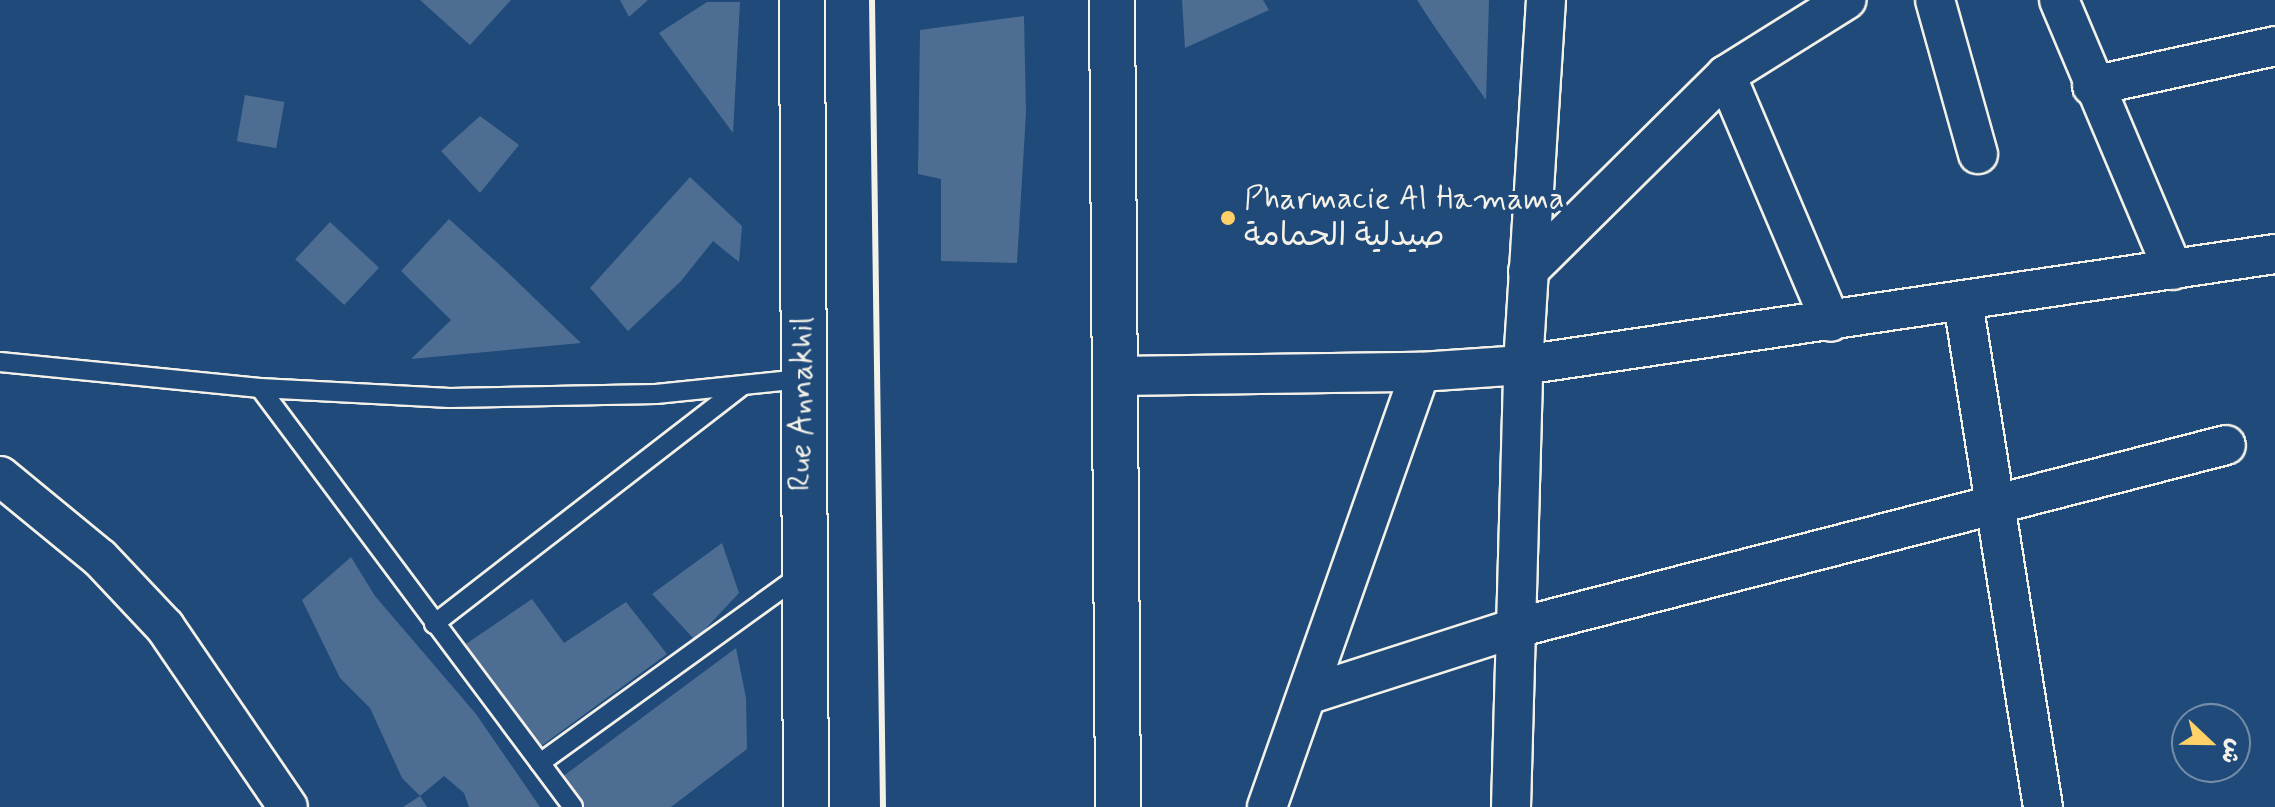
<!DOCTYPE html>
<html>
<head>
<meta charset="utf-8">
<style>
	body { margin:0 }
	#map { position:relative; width:2275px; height:807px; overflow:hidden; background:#1f4a7a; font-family:Mynerve,"Playpen Sans Arabic",sans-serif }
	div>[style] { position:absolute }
	.building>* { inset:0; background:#4d6e92; transform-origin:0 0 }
	.roads { filter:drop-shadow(2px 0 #f4f1e8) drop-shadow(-2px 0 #f4f1e8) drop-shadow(0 2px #f4f1e8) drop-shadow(0 -2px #f4f1e8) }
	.lane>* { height:18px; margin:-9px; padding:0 9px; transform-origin:9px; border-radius:9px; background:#1f4a7a }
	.street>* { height:38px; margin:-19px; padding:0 19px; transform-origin:19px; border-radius:19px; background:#1f4a7a }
	.secondary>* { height:44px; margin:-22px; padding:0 22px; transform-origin:22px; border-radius:22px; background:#1f4a7a }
	.rail>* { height:6px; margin:-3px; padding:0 3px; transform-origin:3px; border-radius:3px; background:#f4f1e8 }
	.dots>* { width:22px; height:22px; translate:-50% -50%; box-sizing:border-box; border:4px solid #1f4a7a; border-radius:50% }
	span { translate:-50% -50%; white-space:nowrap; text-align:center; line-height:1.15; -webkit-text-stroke:8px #1f4a7a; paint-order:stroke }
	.poi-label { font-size:32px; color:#f4f1e8 }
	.left { translate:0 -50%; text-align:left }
	.street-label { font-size:32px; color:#f4f1e8 }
	.north { position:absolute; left:2171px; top:703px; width:80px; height:80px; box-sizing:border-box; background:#1f4a7a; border:2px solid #748da6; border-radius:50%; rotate:112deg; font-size:22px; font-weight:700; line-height:32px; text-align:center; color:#f4f1e8 }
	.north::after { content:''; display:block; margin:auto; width:28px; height:36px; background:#ffd166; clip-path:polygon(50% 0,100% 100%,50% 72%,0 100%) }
</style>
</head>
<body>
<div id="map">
	<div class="building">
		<i style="clip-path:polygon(420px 0,511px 0,470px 45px)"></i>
		<i style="clip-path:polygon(620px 0,648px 0,629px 17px)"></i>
		<i style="clip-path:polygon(1182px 0,1263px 0,1269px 10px,1185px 48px)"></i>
		<i style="clip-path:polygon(1417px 0,1489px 0,1486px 100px,1434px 26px)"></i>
		<i style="clip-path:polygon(707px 2px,740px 2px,733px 133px,659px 33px)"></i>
		<i style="clip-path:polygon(1024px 16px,1026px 113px,1017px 263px,941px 261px,941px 179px,918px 174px,920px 30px)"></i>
		<i style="left:245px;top:95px;width:40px;height:47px;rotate:10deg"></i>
		<i style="clip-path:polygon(480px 116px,519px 145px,480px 193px,441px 151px)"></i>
		<i style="clip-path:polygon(690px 177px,742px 226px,739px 262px,713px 241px,681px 281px,628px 331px,590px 288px)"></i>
		<i style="clip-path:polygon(449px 219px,503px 268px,581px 343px,411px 359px,451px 320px,401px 271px)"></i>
		<i style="left:330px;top:222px;width:67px;height:51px;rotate:43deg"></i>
		<i style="clip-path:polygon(722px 543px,739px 593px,695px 640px,652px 594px)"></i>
		<i style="clip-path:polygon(351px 557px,375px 596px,476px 714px,540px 807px,469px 807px,464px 793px,444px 776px,420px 796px,402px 778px,370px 708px,340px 678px,302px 600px)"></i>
		<i style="clip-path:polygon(532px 599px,564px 643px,626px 602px,667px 654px,537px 749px,463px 646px)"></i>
		<i style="clip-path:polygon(736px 648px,746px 698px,747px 749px,671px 807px,581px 807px,562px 777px)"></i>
		<i style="clip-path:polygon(420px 796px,427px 807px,403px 807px)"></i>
	</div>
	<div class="roads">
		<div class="lane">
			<i style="left:0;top:362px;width:261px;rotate:5.7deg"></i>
			<i style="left:260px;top:388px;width:190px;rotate:3deg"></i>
			<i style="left:450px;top:398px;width:206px;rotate:-1.1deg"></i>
			<i style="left:656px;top:394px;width:146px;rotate:-5.9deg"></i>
			<i style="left:260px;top:388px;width:523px;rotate:53.24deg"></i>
			<i style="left:434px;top:624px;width:391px;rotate:-37.7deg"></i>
			<i style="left:540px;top:763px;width:322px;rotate:-35.8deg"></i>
		</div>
		<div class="street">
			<i style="left:1935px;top:0;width:160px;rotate:74.4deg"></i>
			<i style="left:2059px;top:0;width:293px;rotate:67.1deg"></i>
			<i style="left:1726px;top:75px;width:268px;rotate:67deg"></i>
			<i style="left:2092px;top:86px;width:187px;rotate:-12.3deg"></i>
			<i style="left:1528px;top:271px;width:279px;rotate:-44.7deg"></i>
			<i style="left:1726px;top:75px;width:142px;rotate:-32deg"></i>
			<i style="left:1963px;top:302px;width:511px;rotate:81deg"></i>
			<i style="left:1117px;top:376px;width:303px;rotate:-0.8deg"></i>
			<i style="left:1420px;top:372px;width:103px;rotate:-3.9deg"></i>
			<i style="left:1523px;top:365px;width:760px;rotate:-8.4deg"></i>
			<i style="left:0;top:476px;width:129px;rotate:39.4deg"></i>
			<i style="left:100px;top:558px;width:95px;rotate:46.7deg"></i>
			<i style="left:165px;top:627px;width:218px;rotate:55.7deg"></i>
			<i style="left:1310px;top:694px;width:216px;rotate:-17.8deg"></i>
			<i style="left:1516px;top:628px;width:733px;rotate:-14.45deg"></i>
			<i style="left:1267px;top:807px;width:461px;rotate:-70.6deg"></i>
			<i style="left:1511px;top:807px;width:442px;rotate:-88.4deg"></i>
			<i style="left:1523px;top:365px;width:366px;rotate:-86.4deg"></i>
		</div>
		<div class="secondary">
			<i style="left:802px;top:0;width:807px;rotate:89.72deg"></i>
			<i style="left:1112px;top:0;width:807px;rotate:89.57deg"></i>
		</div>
	</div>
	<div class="rail">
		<i style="left:872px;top:0;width:807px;rotate:89.22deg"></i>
	</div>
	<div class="dots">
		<i style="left:1228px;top:218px;background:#ffd166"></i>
	</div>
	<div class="poi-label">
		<span class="left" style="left:1244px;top:218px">Pharmacie Al Hamama<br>صيدلية الحمامة</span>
	</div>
	<div class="street-label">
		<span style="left:802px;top:404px;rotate:-89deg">Rue Annakhil</span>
	</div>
	<div class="north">ش</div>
</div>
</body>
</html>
